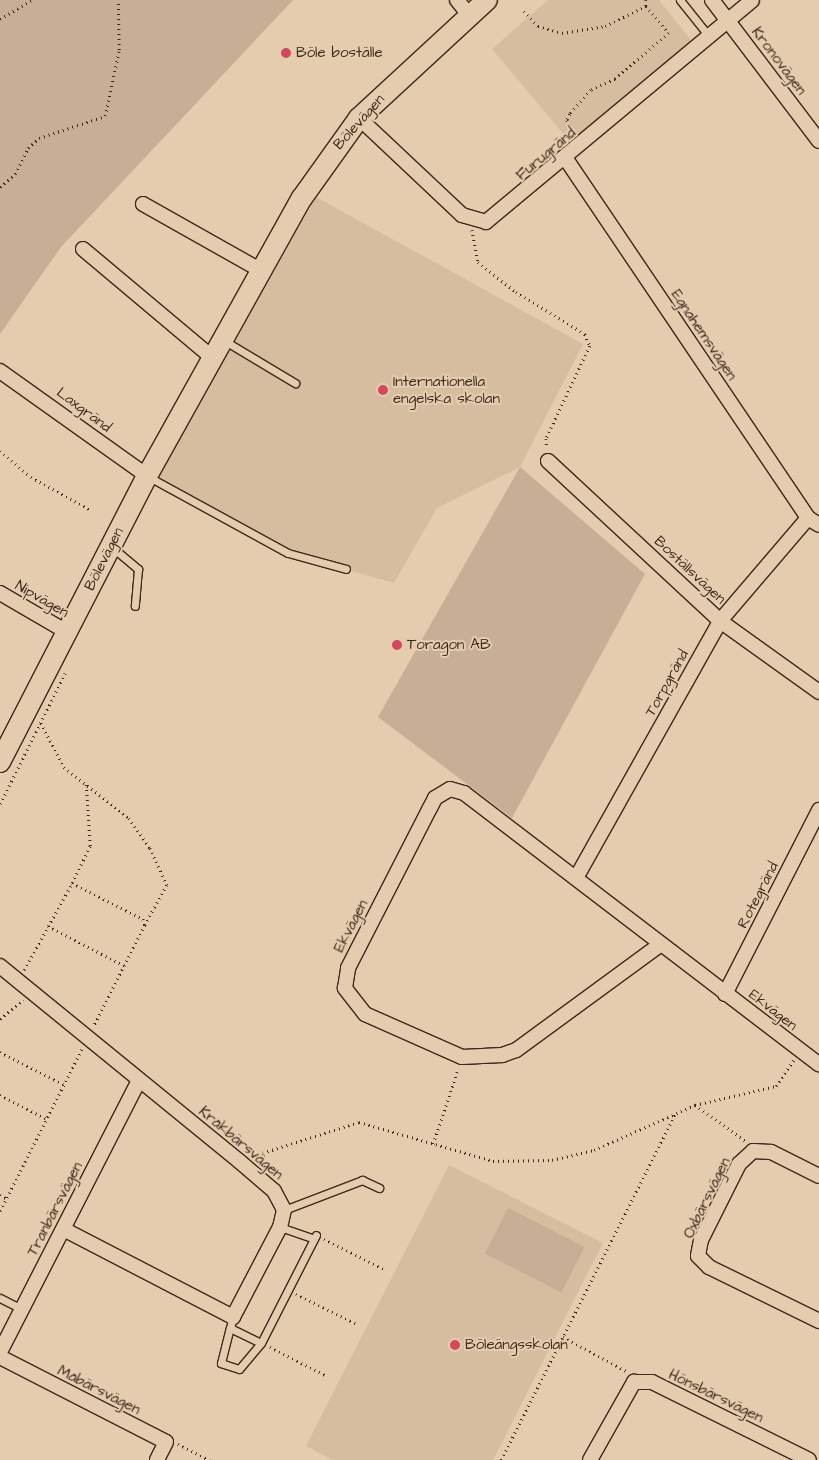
<!DOCTYPE html>
<html>
<head>
<meta charset="utf-8">
<style>
	body { margin:0 }
	#map { position:relative; width:819px; height:1460px; overflow:hidden; background:#e6ccae; font-family:"Architects Daughter",sans-serif }
	div>[style] { position:absolute }
	.built>* { inset:0; background:#d6bda0 }
	.green>* { inset:0; background:#c7ae94; transform-origin:0 0 }
	.path>* { height:2.5px; margin-top:-1.25px; transform-origin:0; background:repeating-linear-gradient(90deg,#3b2a1e 0 1px,transparent 0 5px) }
	.roads { filter:drop-shadow(1px 0 #3b2a1e) drop-shadow(-1px 0 #3b2a1e) drop-shadow(0 1px #3b2a1e) drop-shadow(0 -1px #3b2a1e) }
	.lane>* { height:7px; margin:-3.5px; padding:0 3.5px; transform-origin:3.5px; border-radius:3.5px; background:#e6ccae }
	.street>* { height:14px; margin:-7px; padding:0 7px; transform-origin:7px; border-radius:7px; background:#e6ccae }
	.secondary>* { height:20px; margin:-10px; padding:0 10px; transform-origin:10px; border-radius:10px; background:#e6ccae }
	.dots>* { width:14px; height:14px; translate:-50% -50%; box-sizing:border-box; border:2px solid #e6ccae; border-radius:50% }
	span { translate:-50% -50%; white-space:nowrap; text-align:center; line-height:1.15; -webkit-text-stroke:4px #e6ccae; paint-order:stroke }
	.poi-label { font-size:15px; color:#3b2a1e }
	.left { translate:0 -50%; text-align:left }
	.street-label { font-size:15px; color:#3b2a1e }
</style>
</head>
<body>
<div id="map">
	<div class="built">
		<i style="clip-path:polygon(548px 0,659px 0,691px 40px,571px 143px,492px 49px)"></i>
		<i style="clip-path:polygon(316px 197px,583px 344px,520px 467px,437px 508px,394px 583px,288px 553px,157px 481px)"></i>
		<i style="clip-path:polygon(449px 1165px,603px 1243px,493px 1460px,333px 1460px,306px 1446px)"></i>
	</div>
	<div class="green">
		<i style="clip-path:polygon(0 0,293px 0,61px 247px,0 334px)"></i>
		<i style="clip-path:polygon(520px 467px,645px 574px,512px 818px,378px 717px)"></i>
		<i style="left:508px;top:1208px;width:86px;height:51px;rotate:27deg"></i>
	</div>
	<div class="path">
		<i style="left:646px;top:0;width:6px;rotate:90deg"></i>
		<i style="left:524px;top:11px;width:21px;rotate:47deg"></i>
		<i style="left:538px;top:26px;width:25px;rotate:16deg"></i>
		<i style="left:562px;top:33px;width:44px;rotate:-9.2deg"></i>
		<i style="left:605px;top:26px;width:46px;rotate:-26deg"></i>
		<i style="left:646px;top:6px;width:35px;rotate:50deg"></i>
		<i style="left:669px;top:33px;width:71px;rotate:139.6deg"></i>
		<i style="left:615px;top:79px;width:26px;rotate:155deg"></i>
		<i style="left:591px;top:90px;width:32px;rotate:131deg"></i>
		<i style="left:570px;top:114px;width:7px;rotate:117deg"></i>
		<i style="left:567px;top:120px;width:15px;rotate:62deg"></i>
		<i style="left:0;top:19px;width:37px;rotate:-31deg"></i>
		<i style="left:0;top:187px;width:20px;rotate:-41deg"></i>
		<i style="left:15px;top:174px;width:29px;rotate:-63deg"></i>
		<i style="left:28px;top:148px;width:15px;rotate:-42deg"></i>
		<i style="left:39px;top:138px;width:70px;rotate:-18.4deg"></i>
		<i style="left:105px;top:116px;width:67px;rotate:-78deg"></i>
		<i style="left:119px;top:50px;width:50px;rotate:-91.1deg"></i>
		<i style="left:472px;top:230px;width:33px;rotate:79deg"></i>
		<i style="left:478px;top:262px;width:48px;rotate:38.3deg"></i>
		<i style="left:516px;top:292px;width:81px;rotate:31.3deg"></i>
		<i style="left:585px;top:334px;width:13px;rotate:67deg"></i>
		<i style="left:590px;top:346px;width:103px;rotate:115.3deg"></i>
		<i style="left:546px;top:439px;width:9px;rotate:84deg"></i>
		<i style="left:0;top:451px;width:40px;rotate:40deg"></i>
		<i style="left:31px;top:477px;width:68px;rotate:28.8deg"></i>
		<i style="left:41px;top:723px;width:50px;rotate:62.4deg"></i>
		<i style="left:64px;top:767px;width:83px;rotate:38.1deg"></i>
		<i style="left:129px;top:818px;width:37px;rotate:55deg"></i>
		<i style="left:150px;top:848px;width:41px;rotate:65.3deg"></i>
		<i style="left:167px;top:885px;width:46px;rotate:118.8deg"></i>
		<i style="left:0;top:804px;width:146px;rotate:-63.6deg"></i>
		<i style="left:72px;top:883px;width:41px;rotate:-64.1deg"></i>
		<i style="left:90px;top:846px;width:62px;rotate:-93.7deg"></i>
		<i style="left:48px;top:926px;width:87px;rotate:27.5deg"></i>
		<i style="left:24px;top:970px;width:99px;rotate:-61.1deg"></i>
		<i style="left:72px;top:883px;width:80px;rotate:26.9deg"></i>
		<i style="left:143px;top:919px;width:6px;rotate:72deg"></i>
		<i style="left:145px;top:925px;width:113px;rotate:116.8deg"></i>
		<i style="left:0;top:1019px;width:30px;rotate:-40deg"></i>
		<i style="left:0;top:1052px;width:71px;rotate:26.9deg"></i>
		<i style="left:0;top:1095px;width:53px;rotate:27.1deg"></i>
		<i style="left:695px;top:1105px;width:64px;rotate:35.4deg"></i>
		<i style="left:433px;top:1144px;width:79px;rotate:-71.6deg"></i>
		<i style="left:253px;top:1156px;width:111px;rotate:-17.8deg"></i>
		<i style="left:359px;top:1122px;width:140px;rotate:16.2deg"></i>
		<i style="left:493px;top:1161px;width:59px;rotate:-1deg"></i>
		<i style="left:552px;top:1160px;width:43px;rotate:-13.4deg"></i>
		<i style="left:594px;top:1150px;width:111px;rotate:-24deg"></i>
		<i style="left:695px;top:1105px;width:83px;rotate:-13.2deg"></i>
		<i style="left:776px;top:1086px;width:32px;rotate:-56deg"></i>
		<i style="left:0;top:1195px;width:7px;rotate:27deg"></i>
		<i style="left:0;top:1211px;width:182px;rotate:-63.2deg"></i>
		<i style="left:324px;top:1239px;width:67px;rotate:26.6deg"></i>
		<i style="left:296px;top:1294px;width:68px;rotate:26.2deg"></i>
		<i style="left:563px;top:1337px;width:74px;rotate:28.3deg"></i>
		<i style="left:270px;top:1347px;width:64px;rotate:27deg"></i>
		<i style="left:178px;top:1444px;width:36px;rotate:27deg"></i>
		<i style="left:501px;top:1460px;width:387px;rotate:-63.3deg"></i>
	</div>
	<div class="roads">
		<div class="lane">
			<i style="left:680px;top:0;width:45px;rotate:51.3deg"></i>
			<i style="left:225px;top:341px;width:82px;rotate:31deg"></i>
			<i style="left:149px;top:477px;width:158px;rotate:28.7deg"></i>
			<i style="left:288px;top:553px;width:60px;rotate:15.4deg"></i>
			<i style="left:113px;top:548px;width:33px;rotate:40deg"></i>
			<i style="left:138px;top:569px;width:37px;rotate:95deg"></i>
			<i style="left:284px;top:1210px;width:84px;rotate:-21deg"></i>
			<i style="left:362px;top:1180px;width:19px;rotate:25deg"></i>
			<i style="left:280px;top:1227px;width:36px;rotate:19deg"></i>
			<i style="left:0;top:1298px;width:25px;rotate:27deg"></i>
			<i style="left:230px;top:1328px;width:34px;rotate:26deg"></i>
			<i style="left:261px;top:1343px;width:34px;rotate:130deg"></i>
			<i style="left:239px;top:1369px;width:19px;rotate:-162deg"></i>
			<i style="left:221px;top:1363px;width:36px;rotate:-76deg"></i>
			<i style="left:230px;top:1328px;width:11px;rotate:-75deg"></i>
			<i style="left:261px;top:1343px;width:121px;rotate:-63deg"></i>
		</div>
		<div class="street">
			<i style="left:457px;top:0;width:21px;rotate:51deg"></i>
			<i style="left:712px;top:0;width:177px;rotate:52.8deg"></i>
			<i style="left:359px;top:118px;width:141px;rotate:43.3deg"></i>
			<i style="left:462px;top:215px;width:25px;rotate:16deg"></i>
			<i style="left:486px;top:222px;width:346px;rotate:-39.8deg"></i>
			<i style="left:566px;top:159px;width:433px;rotate:56deg"></i>
			<i style="left:808px;top:518px;width:13px;rotate:32deg"></i>
			<i style="left:143px;top:204px;width:137px;rotate:29.4deg"></i>
			<i style="left:83px;top:249px;width:170px;rotate:40deg"></i>
			<i style="left:0;top:371px;width:181px;rotate:35.5deg"></i>
			<i style="left:548px;top:461px;width:235px;rotate:42.9deg"></i>
			<i style="left:720px;top:621px;width:122px;rotate:35.6deg"></i>
			<i style="left:0;top:593px;width:78px;rotate:30.2deg"></i>
			<i style="left:576px;top:878px;width:295px;rotate:-60.7deg"></i>
			<i style="left:720px;top:621px;width:135px;rotate:-49.5deg"></i>
			<i style="left:661px;top:944px;width:180px;rotate:143.8deg"></i>
			<i style="left:516px;top:1050px;width:15px;rotate:160deg"></i>
			<i style="left:502px;top:1055px;width:40px;rotate:177.1deg"></i>
			<i style="left:462px;top:1057px;width:106px;rotate:-156.1deg"></i>
			<i style="left:365px;top:1014px;width:33px;rotate:-128deg"></i>
			<i style="left:345px;top:988px;width:20px;rotate:-81deg"></i>
			<i style="left:348px;top:968px;width:180px;rotate:-62.9deg"></i>
			<i style="left:430px;top:808px;width:11px;rotate:-63deg"></i>
			<i style="left:435px;top:798px;width:17px;rotate:-31deg"></i>
			<i style="left:450px;top:789px;width:15px;rotate:16deg"></i>
			<i style="left:464px;top:793px;width:447px;rotate:37.4deg"></i>
			<i style="left:0;top:966px;width:308px;rotate:39.2deg"></i>
			<i style="left:239px;top:1161px;width:46px;rotate:40.6deg"></i>
			<i style="left:274px;top:1191px;width:21px;rotate:62deg"></i>
			<i style="left:284px;top:1210px;width:17px;rotate:103deg"></i>
			<i style="left:280px;top:1227px;width:102px;rotate:117.6deg"></i>
			<i style="left:233px;top:1317px;width:191px;rotate:-152.6deg"></i>
			<i style="left:725px;top:994px;width:207px;rotate:-62.9deg"></i>
			<i style="left:819px;top:1176px;width:54px;rotate:-153.4deg"></i>
			<i style="left:771px;top:1152px;width:18px;rotate:-177deg"></i>
			<i style="left:753px;top:1151px;width:19px;rotate:137deg"></i>
			<i style="left:739px;top:1164px;width:85px;rotate:116.6deg"></i>
			<i style="left:701px;top:1240px;width:16px;rotate:101deg"></i>
			<i style="left:698px;top:1256px;width:16px;rotate:45deg"></i>
			<i style="left:709px;top:1267px;width:123px;rotate:26.1deg"></i>
			<i style="left:0;top:1352px;width:303px;rotate:-62.9deg"></i>
			<i style="left:0;top:1357px;width:186px;rotate:27.1deg"></i>
			<i style="left:166px;top:1442px;width:20px;rotate:117deg"></i>
			<i style="left:590px;top:1460px;width:90px;rotate:-60.6deg"></i>
			<i style="left:634px;top:1382px;width:18px"></i>
			<i style="left:652px;top:1382px;width:175px;rotate:26.4deg"></i>
		</div>
		<div class="secondary">
			<i style="left:0;top:762px;width:322px;rotate:-62.8deg"></i>
			<i style="left:147px;top:476px;width:318px;rotate:-60.9deg"></i>
			<i style="left:302px;top:198px;width:98px;rotate:-54.5deg"></i>
			<i style="left:359px;top:118px;width:174px;rotate:-42.7deg"></i>
		</div>
	</div>
	<div class="dots">
		<i style="left:286px;top:53px;background:#d1495b"></i>
		<i style="left:383px;top:390px;background:#d1495b"></i>
		<i style="left:397px;top:645px;background:#d1495b"></i>
		<i style="left:455px;top:1345px;background:#d1495b"></i>
	</div>
	<div class="poi-label">
		<span class="left" style="left:296px;top:53px">Böle boställe</span>
		<span class="left" style="left:393px;top:390px">Internationella<br>engelska skolan</span>
		<span class="left" style="left:407px;top:645px">Toragon AB</span>
		<span class="left" style="left:465px;top:1345px">Böleängsskolan</span>
	</div>
	<div class="street-label">
		<span style="left:779px;top:61px;rotate:53deg">Kronovägen</span>
		<span style="left:359px;top:122px;rotate:-48deg">Bölevägen</span>
		<span style="left:546px;top:154px;rotate:-40deg">Furugränd</span>
		<span style="left:704px;top:335px;rotate:56deg">Egnahemsvägen</span>
		<span style="left:84px;top:410px;rotate:37deg">Laxgränd</span>
		<span style="left:104px;top:559px;rotate:-63deg">Bölevägen</span>
		<span style="left:690px;top:570px;rotate:43deg">Boställsvägen</span>
		<span style="left:42px;top:599px;rotate:30deg">Nipvägen</span>
		<span style="left:667px;top:683px;rotate:-61deg">Torpgränd</span>
		<span style="left:758px;top:895px;rotate:-63deg">Rotegränd</span>
		<span style="left:351px;top:926px;rotate:-63deg">Ekvägen</span>
		<span style="left:773px;top:1010px;rotate:38deg">Ekvägen</span>
		<span style="left:241px;top:1143px;rotate:40deg">Kråkbärsvägen</span>
		<span style="left:707px;top:1198px;rotate:-64deg">Oxbärsvägen</span>
		<span style="left:55px;top:1209px;rotate:-63deg">Tranbärsvägen</span>
		<span style="left:99px;top:1390px;rotate:27deg">Måbärsvägen</span>
		<span style="left:716px;top:1396px;rotate:26deg">Hönsbärsvägen</span>
	</div>
</div>
</body>
</html>
